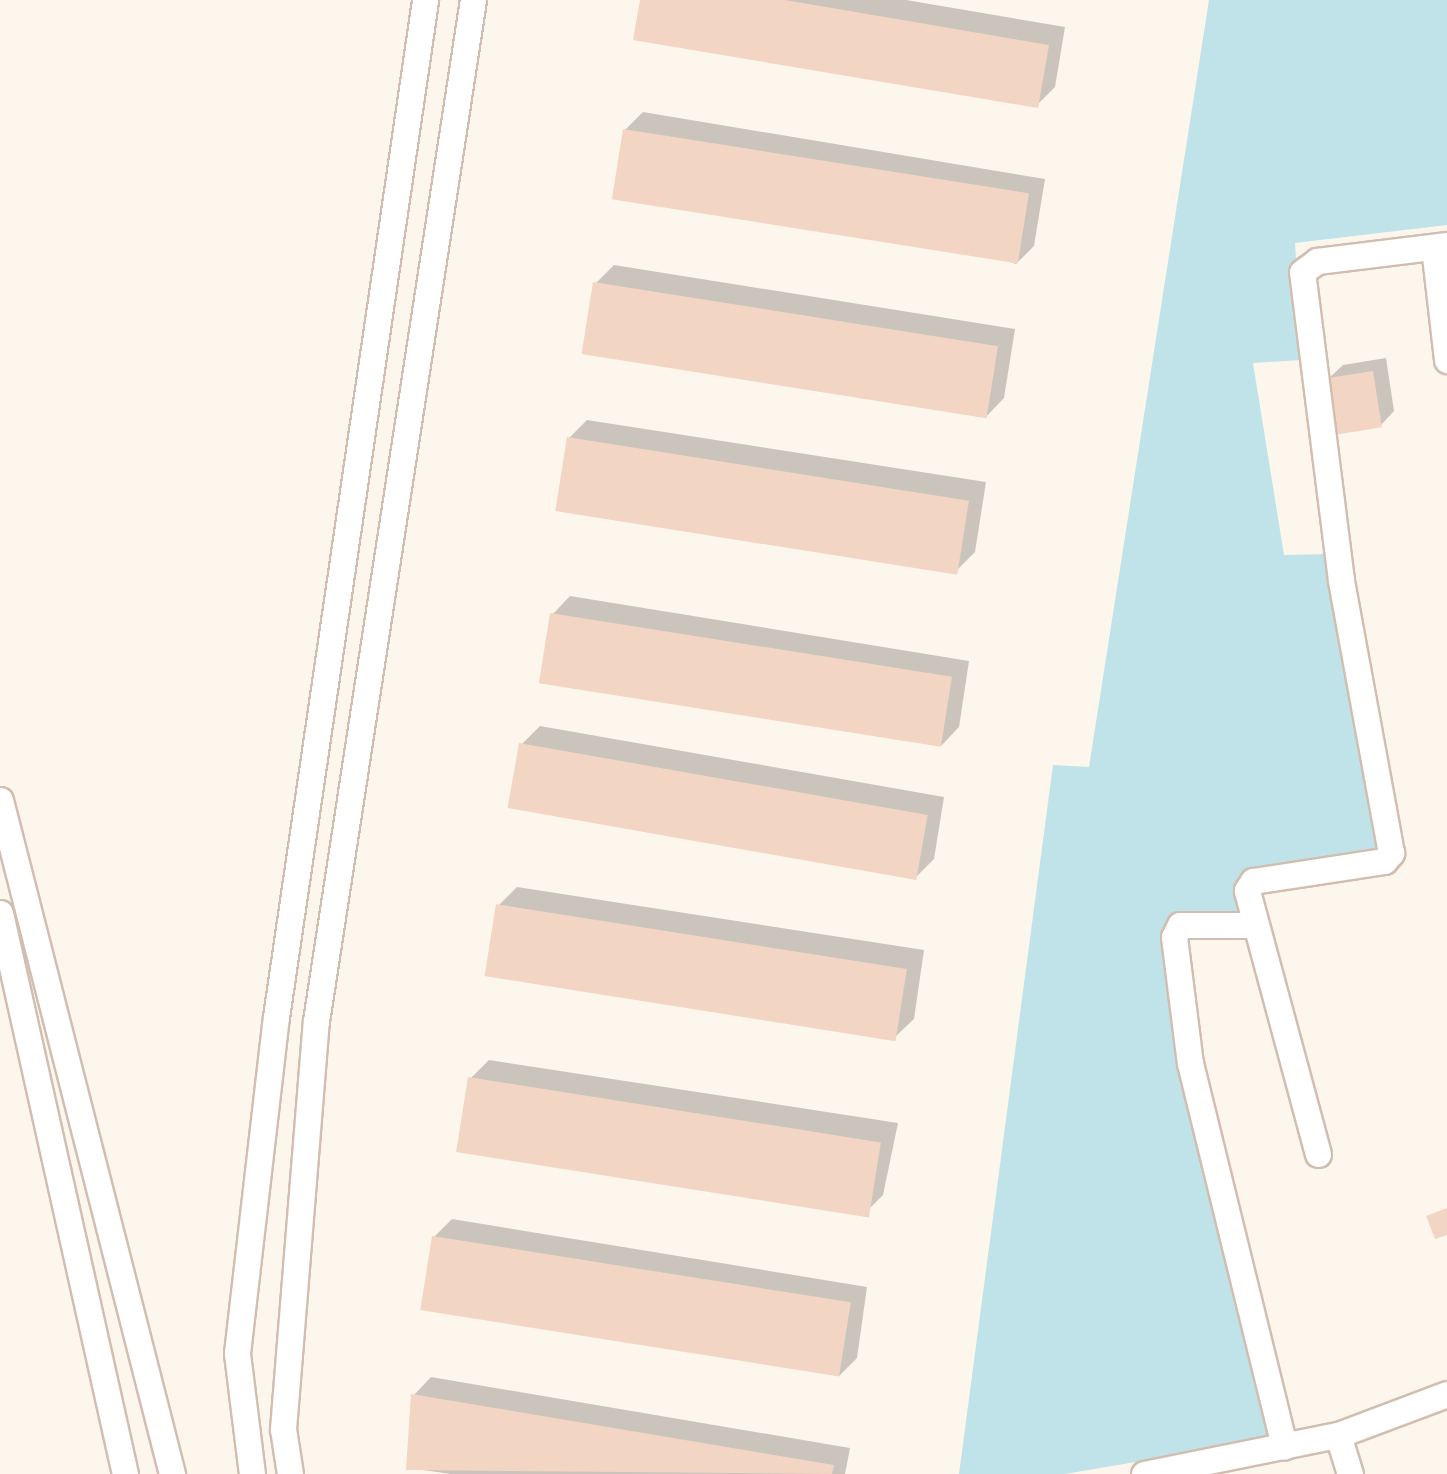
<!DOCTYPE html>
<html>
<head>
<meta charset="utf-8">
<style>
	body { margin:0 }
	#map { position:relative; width:1447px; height:1474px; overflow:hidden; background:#fdf6ec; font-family:Lato,sans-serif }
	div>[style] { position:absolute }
	.water>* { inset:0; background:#bfe3e8 }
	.shadow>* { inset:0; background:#0003 }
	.building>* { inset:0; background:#f3d5c3; transform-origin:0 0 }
	.roads { filter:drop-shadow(2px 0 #d1beb0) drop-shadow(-2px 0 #d1beb0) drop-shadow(0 2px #d1beb0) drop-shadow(0 -2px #d1beb0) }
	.minor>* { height:25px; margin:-12.5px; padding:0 12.5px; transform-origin:12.5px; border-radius:12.5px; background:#fff }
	span { translate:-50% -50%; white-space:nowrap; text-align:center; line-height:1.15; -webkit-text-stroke:10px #fffaf3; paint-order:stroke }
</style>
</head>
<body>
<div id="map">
	<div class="water">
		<i style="clip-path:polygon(1209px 0,1447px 0,1447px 225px,1295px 243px,1302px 360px,1253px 363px,1284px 555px,1332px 554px,1398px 864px,1237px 888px,1250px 931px,1190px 934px,1189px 988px,1282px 1437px,1065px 1474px,959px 1474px,1053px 765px,1089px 767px)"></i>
	</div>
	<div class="shadow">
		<i style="clip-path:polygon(642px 0,906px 0,1065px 27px,1055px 87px,1037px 105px)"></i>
		<i style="clip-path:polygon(643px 112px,1045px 179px,1034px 246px,1016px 264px,625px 130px)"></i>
		<i style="clip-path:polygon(614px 265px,1015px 329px,1004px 398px,986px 417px,596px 283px)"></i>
		<i style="clip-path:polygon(1386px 358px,1394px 411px,1381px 425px,1329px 378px,1343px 365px)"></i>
		<i style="clip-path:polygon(587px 420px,986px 482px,975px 552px,957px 570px,569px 438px)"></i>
		<i style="clip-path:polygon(570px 596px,969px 661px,959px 727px,941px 746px,552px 615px)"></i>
		<i style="clip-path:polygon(540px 726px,944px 797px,934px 859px,915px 878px,522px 744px)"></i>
		<i style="clip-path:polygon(517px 887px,924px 950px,914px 1019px,895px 1037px,498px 906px)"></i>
		<i style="clip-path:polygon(489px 1060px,898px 1123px,883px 1195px,865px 1213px,471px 1078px)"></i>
		<i style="clip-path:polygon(452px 1219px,867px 1287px,857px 1358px,839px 1376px,434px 1237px)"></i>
		<i style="clip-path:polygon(431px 1377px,850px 1448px,845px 1474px,451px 1474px,409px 1468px,413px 1396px)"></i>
	</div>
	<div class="building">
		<i style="clip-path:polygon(640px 0,785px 0,1049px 45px,1038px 108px,633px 40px)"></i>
		<i style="left:623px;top:129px;width:411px;height:71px;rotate:9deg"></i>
		<i style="left:593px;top:282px;width:410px;height:73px;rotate:9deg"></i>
		<i style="left:1373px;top:371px;width:57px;height:47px;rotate:81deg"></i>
		<i style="left:567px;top:437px;width:407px;height:75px;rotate:9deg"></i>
		<i style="left:550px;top:613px;width:407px;height:71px;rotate:9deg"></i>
		<i style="left:519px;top:743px;width:415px;height:66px;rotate:10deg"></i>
		<i style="left:496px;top:904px;width:416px;height:73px;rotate:9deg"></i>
		<i style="left:468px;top:1077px;width:418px;height:76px;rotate:9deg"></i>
		<i style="clip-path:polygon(1447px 1208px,1447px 1235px,1435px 1239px,1426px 1216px)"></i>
		<i style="left:432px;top:1236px;width:424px;height:75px;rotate:9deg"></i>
		<i style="clip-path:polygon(411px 1394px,834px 1465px,832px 1474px,406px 1470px)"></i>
	</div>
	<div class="roads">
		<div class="minor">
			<i style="left:1434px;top:247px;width:114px;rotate:83.4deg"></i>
			<i style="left:0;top:800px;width:696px;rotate:75.68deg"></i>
			<i style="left:0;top:913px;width:575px;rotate:77.44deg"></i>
			<i style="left:1252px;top:925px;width:72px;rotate:180deg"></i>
			<i style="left:1180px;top:925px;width:13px;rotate:117deg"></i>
			<i style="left:1174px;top:937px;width:127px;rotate:82.8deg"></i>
			<i style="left:1190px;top:1063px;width:395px;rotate:76.2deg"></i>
			<i style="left:1318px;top:1154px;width:273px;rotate:-105.1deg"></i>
			<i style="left:1247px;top:890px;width:11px;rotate:-56deg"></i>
			<i style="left:1253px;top:881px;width:133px;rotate:-8.7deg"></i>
			<i style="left:1384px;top:861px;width:11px;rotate:-49deg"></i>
			<i style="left:1391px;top:853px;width:278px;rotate:-100.4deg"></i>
			<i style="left:1341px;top:580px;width:310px;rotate:-97.2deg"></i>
			<i style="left:1302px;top:272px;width:19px;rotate:-36deg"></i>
			<i style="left:1317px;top:261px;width:131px;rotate:-7deg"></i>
			<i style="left:1338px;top:1435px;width:41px;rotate:72.9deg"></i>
			<i style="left:252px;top:1474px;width:122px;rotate:-97.1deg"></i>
			<i style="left:237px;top:1353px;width:338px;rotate:-83.4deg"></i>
			<i style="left:276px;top:1017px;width:1028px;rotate:-81.66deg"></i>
			<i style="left:290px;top:1474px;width:46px;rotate:-98.8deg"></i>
			<i style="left:283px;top:1429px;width:409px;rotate:-85.4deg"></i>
			<i style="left:316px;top:1021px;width:1033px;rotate:-81.26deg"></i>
			<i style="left:1144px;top:1474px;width:198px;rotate:-11.4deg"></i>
			<i style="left:1338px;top:1435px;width:116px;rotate:-20.6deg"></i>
		</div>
	</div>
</div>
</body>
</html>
